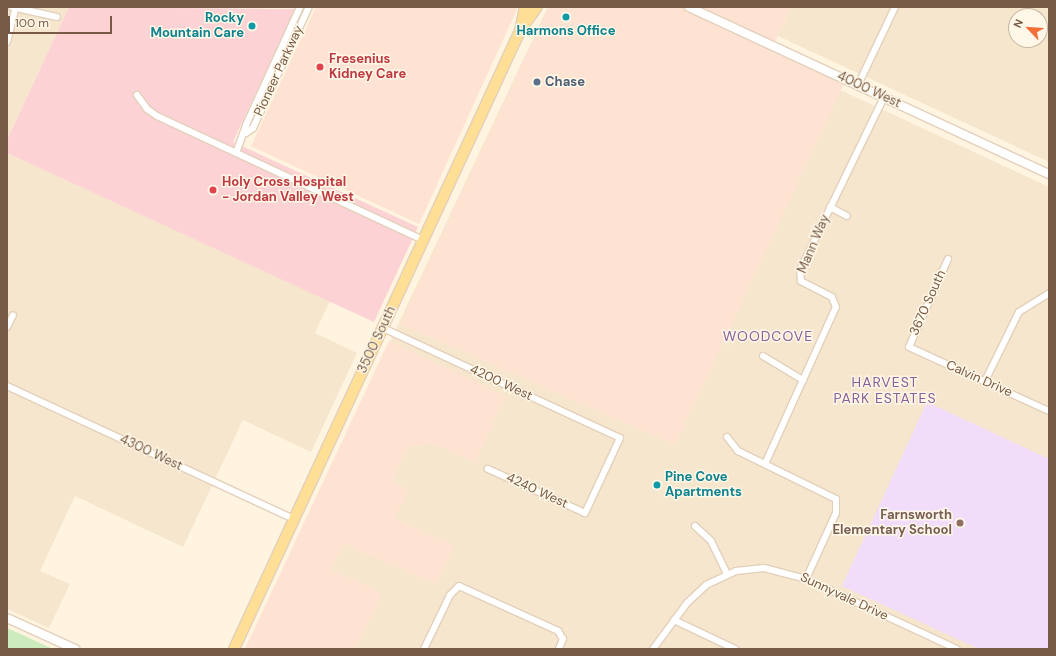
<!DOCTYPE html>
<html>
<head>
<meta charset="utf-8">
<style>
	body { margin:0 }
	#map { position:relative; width:1056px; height:656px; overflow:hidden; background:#fef4df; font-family:"DM Sans",sans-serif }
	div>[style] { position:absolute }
	.residential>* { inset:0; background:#f6e6cd }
	.commercial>* { inset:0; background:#ffe3d2 }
	.education>* { inset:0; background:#f1dcfa }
	.medical>* { inset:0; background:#fdd2d4 }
	.green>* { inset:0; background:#cdecbd }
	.roads { filter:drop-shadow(1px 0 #e3d0bb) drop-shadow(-1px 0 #e3d0bb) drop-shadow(0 1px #e3d0bb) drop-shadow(0 -1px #e3d0bb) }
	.minor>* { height:6px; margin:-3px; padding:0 3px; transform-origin:3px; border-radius:3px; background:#fff }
	.tertiary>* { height:8px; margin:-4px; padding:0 4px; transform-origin:4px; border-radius:4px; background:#fff }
	.primary>* { height:10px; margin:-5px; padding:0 5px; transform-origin:5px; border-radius:5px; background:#ffde95 }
	.dots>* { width:11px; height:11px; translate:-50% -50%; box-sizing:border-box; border:2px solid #fff7e7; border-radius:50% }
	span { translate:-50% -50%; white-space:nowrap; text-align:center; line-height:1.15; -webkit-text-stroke:3px #fff7e7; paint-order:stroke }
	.culture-label { font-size:13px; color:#0d838f; font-weight:700 }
	.right { translate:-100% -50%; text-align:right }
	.left { translate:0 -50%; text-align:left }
	.health-label { font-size:13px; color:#be3a42; font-weight:700 }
	.street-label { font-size:13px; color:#765a45 }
	.service-label { font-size:13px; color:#4e5e75; font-weight:700 }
	.education-label { font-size:13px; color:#785e54; font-weight:700 }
	.neighbourhood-label { font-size:14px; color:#8a609a; letter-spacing:1px }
	.frame { position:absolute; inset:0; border:8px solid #765a45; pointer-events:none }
	.north { position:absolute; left:1008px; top:8px; width:40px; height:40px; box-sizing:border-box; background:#fff7e7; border:1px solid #c8b8a6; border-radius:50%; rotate:295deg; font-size:11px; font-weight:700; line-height:16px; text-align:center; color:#765a45 }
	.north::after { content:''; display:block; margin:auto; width:14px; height:18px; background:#f26f3a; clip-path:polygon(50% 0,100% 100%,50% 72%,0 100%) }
	.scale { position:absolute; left:8px; top:16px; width:104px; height:18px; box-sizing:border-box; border:2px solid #765a45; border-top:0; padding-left:5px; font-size:12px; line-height:14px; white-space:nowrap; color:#765a45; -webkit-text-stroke:3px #fff7e7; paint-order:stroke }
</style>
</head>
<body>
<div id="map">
	<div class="residential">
		<i style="clip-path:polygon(7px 7px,69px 7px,7px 140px)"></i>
		<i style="clip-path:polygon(548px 7px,661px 7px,1049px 187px,1049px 649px,245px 649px)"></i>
		<i style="clip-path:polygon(evenodd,791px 7px,1049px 7px,1049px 162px,778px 36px,791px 7px,1016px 16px,1040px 16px,1040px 40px,1016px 40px,1016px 16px)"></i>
		<i style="clip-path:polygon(7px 153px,330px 301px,315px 333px,357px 353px,311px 452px,243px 420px,183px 547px,75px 496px,40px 571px,70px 584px,49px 628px,7px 609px)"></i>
	</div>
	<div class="commercial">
		<i style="clip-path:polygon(316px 7px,518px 7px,419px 224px,251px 146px)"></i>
		<i style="clip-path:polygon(549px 7px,791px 7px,771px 51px,844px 84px,675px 445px,400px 324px)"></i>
		<i style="clip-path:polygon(389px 341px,506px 396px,475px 462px,434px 444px,409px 446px,392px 482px,408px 489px,395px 519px,454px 545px,436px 584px,343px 544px,331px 569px,382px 593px,356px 649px,245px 649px)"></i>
	</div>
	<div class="education">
		<i style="clip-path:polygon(927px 402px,1049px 459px,1049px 649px,979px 649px,842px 586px)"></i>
	</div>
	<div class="medical">
		<i style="clip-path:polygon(69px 7px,295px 9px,233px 142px,418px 227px,374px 322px,7px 153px,7px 140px)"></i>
	</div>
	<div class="green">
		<i style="clip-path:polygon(7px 628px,25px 636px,53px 649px,7px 649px)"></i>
	</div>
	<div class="roads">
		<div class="minor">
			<i style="left:12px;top:7px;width:46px;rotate:12.5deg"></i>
			<i style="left:7px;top:42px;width:36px;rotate:-76deg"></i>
			<i style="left:858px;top:85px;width:86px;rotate:-64.6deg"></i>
			<i style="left:137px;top:95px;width:17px;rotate:54deg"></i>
			<i style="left:147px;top:109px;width:12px;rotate:35deg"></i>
			<i style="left:157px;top:116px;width:293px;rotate:25deg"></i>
			<i style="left:246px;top:133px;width:9px;rotate:-36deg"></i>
			<i style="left:253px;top:128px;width:133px;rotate:-65.2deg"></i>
			<i style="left:236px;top:153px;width:30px;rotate:-70deg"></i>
			<i style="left:246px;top:125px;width:130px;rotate:-65.4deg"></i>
			<i style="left:830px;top:207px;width:19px;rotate:28deg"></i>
			<i style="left:948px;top:259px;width:96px;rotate:113.9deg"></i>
			<i style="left:909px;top:347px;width:154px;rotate:24.6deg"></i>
			<i style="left:7px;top:327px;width:13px;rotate:-63deg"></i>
			<i style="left:383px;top:328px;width:261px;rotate:24.9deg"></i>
			<i style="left:620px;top:438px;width:83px;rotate:115deg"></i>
			<i style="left:585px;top:513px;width:107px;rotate:-155.6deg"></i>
			<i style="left:763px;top:356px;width:47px;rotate:31deg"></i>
			<i style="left:985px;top:381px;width:77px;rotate:-63.8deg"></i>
			<i style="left:1019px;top:312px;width:36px;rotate:-32deg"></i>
			<i style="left:7px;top:386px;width:316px;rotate:24.9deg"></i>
			<i style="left:727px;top:437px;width:18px;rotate:52deg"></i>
			<i style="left:738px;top:451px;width:109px;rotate:26.1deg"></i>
			<i style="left:836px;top:499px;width:14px;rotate:90deg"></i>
			<i style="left:836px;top:513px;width:72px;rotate:114.4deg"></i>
			<i style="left:765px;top:464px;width:172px;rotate:-65.7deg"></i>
			<i style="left:836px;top:307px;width:11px;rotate:-112deg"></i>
			<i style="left:832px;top:297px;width:35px;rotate:-153deg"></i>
			<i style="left:801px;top:281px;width:11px;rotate:-95deg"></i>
			<i style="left:800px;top:270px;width:192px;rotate:-64.1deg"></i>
			<i style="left:695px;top:526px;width:22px;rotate:43deg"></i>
			<i style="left:711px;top:541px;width:37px;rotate:64deg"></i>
			<i style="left:674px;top:620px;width:68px;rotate:25.4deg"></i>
			<i style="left:424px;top:649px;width:60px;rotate:-64.3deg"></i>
			<i style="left:450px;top:595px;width:13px;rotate:-45deg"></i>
			<i style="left:459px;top:586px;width:109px;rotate:24.4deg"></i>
			<i style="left:558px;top:631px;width:9px;rotate:58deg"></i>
			<i style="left:563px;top:639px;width:11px;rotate:112deg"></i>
			<i style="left:653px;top:649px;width:57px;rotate:-53.5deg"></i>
			<i style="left:687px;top:603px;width:26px;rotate:-43deg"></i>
			<i style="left:706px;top:585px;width:33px;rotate:-25deg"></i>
			<i style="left:736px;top:571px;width:28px;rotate:-6deg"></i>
			<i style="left:764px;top:568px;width:43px;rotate:14.7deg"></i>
			<i style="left:806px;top:579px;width:166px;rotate:24.9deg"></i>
		</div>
		<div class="tertiary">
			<i style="left:689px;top:7px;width:397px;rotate:24.9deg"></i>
			<i style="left:7px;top:618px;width:75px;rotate:24.5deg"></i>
		</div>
		<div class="primary">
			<i style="left:520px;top:31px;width:25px;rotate:-78deg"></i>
			<i style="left:234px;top:649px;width:681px;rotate:-65.17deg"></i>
			<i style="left:520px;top:31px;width:29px;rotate:-55deg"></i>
		</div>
	</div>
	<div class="dots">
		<i style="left:566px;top:17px;background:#0f9aa8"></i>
		<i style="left:252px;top:26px;background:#0f9aa8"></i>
		<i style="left:320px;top:67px;background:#e0444e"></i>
		<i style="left:537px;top:82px;background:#5c6f8a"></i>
		<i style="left:213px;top:190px;background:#e0444e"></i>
		<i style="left:657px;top:485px;background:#0f9aa8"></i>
		<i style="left:960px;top:523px;background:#8d6e63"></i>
	</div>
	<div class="culture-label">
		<span class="right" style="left:244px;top:26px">Rocky<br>Mountain Care</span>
		<span style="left:566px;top:31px">Harmons Office</span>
		<span class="left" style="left:665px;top:485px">Pine Cove<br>Apartments</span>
	</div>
	<div class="health-label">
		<span class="left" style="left:329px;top:67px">Fresenius<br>Kidney Care</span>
		<span class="left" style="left:222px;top:190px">Holy Cross Hospital<br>- Jordan Valley West</span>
	</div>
	<div class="street-label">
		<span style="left:279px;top:71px;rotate:-65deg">Pioneer Parkway</span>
		<span style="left:869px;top:90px;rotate:25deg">4000 West</span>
		<span style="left:814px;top:244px;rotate:-67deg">Mann Way</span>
		<span style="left:928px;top:303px;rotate:-66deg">3670 South</span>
		<span style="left:377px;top:340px;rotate:-65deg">3500 South</span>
		<span style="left:979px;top:379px;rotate:24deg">Calvin Drive</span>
		<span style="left:501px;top:383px;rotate:25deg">4200 West</span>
		<span style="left:151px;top:453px;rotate:25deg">4300 West</span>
		<span style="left:537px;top:491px;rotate:25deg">4240 West</span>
		<span style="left:844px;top:597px;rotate:25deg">Sunnyvale Drive</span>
	</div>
	<div class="service-label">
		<span class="left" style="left:545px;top:82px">Chase</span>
	</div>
	<div class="education-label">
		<span class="right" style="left:952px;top:523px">Farnsworth<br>Elementary School</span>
	</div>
	<div class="neighbourhood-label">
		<span style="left:768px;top:336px">WOODCOVE</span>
		<span style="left:885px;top:390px">HARVEST<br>PARK ESTATES</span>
	</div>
	<div class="frame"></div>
	<div class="north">N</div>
	<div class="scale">100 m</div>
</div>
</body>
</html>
